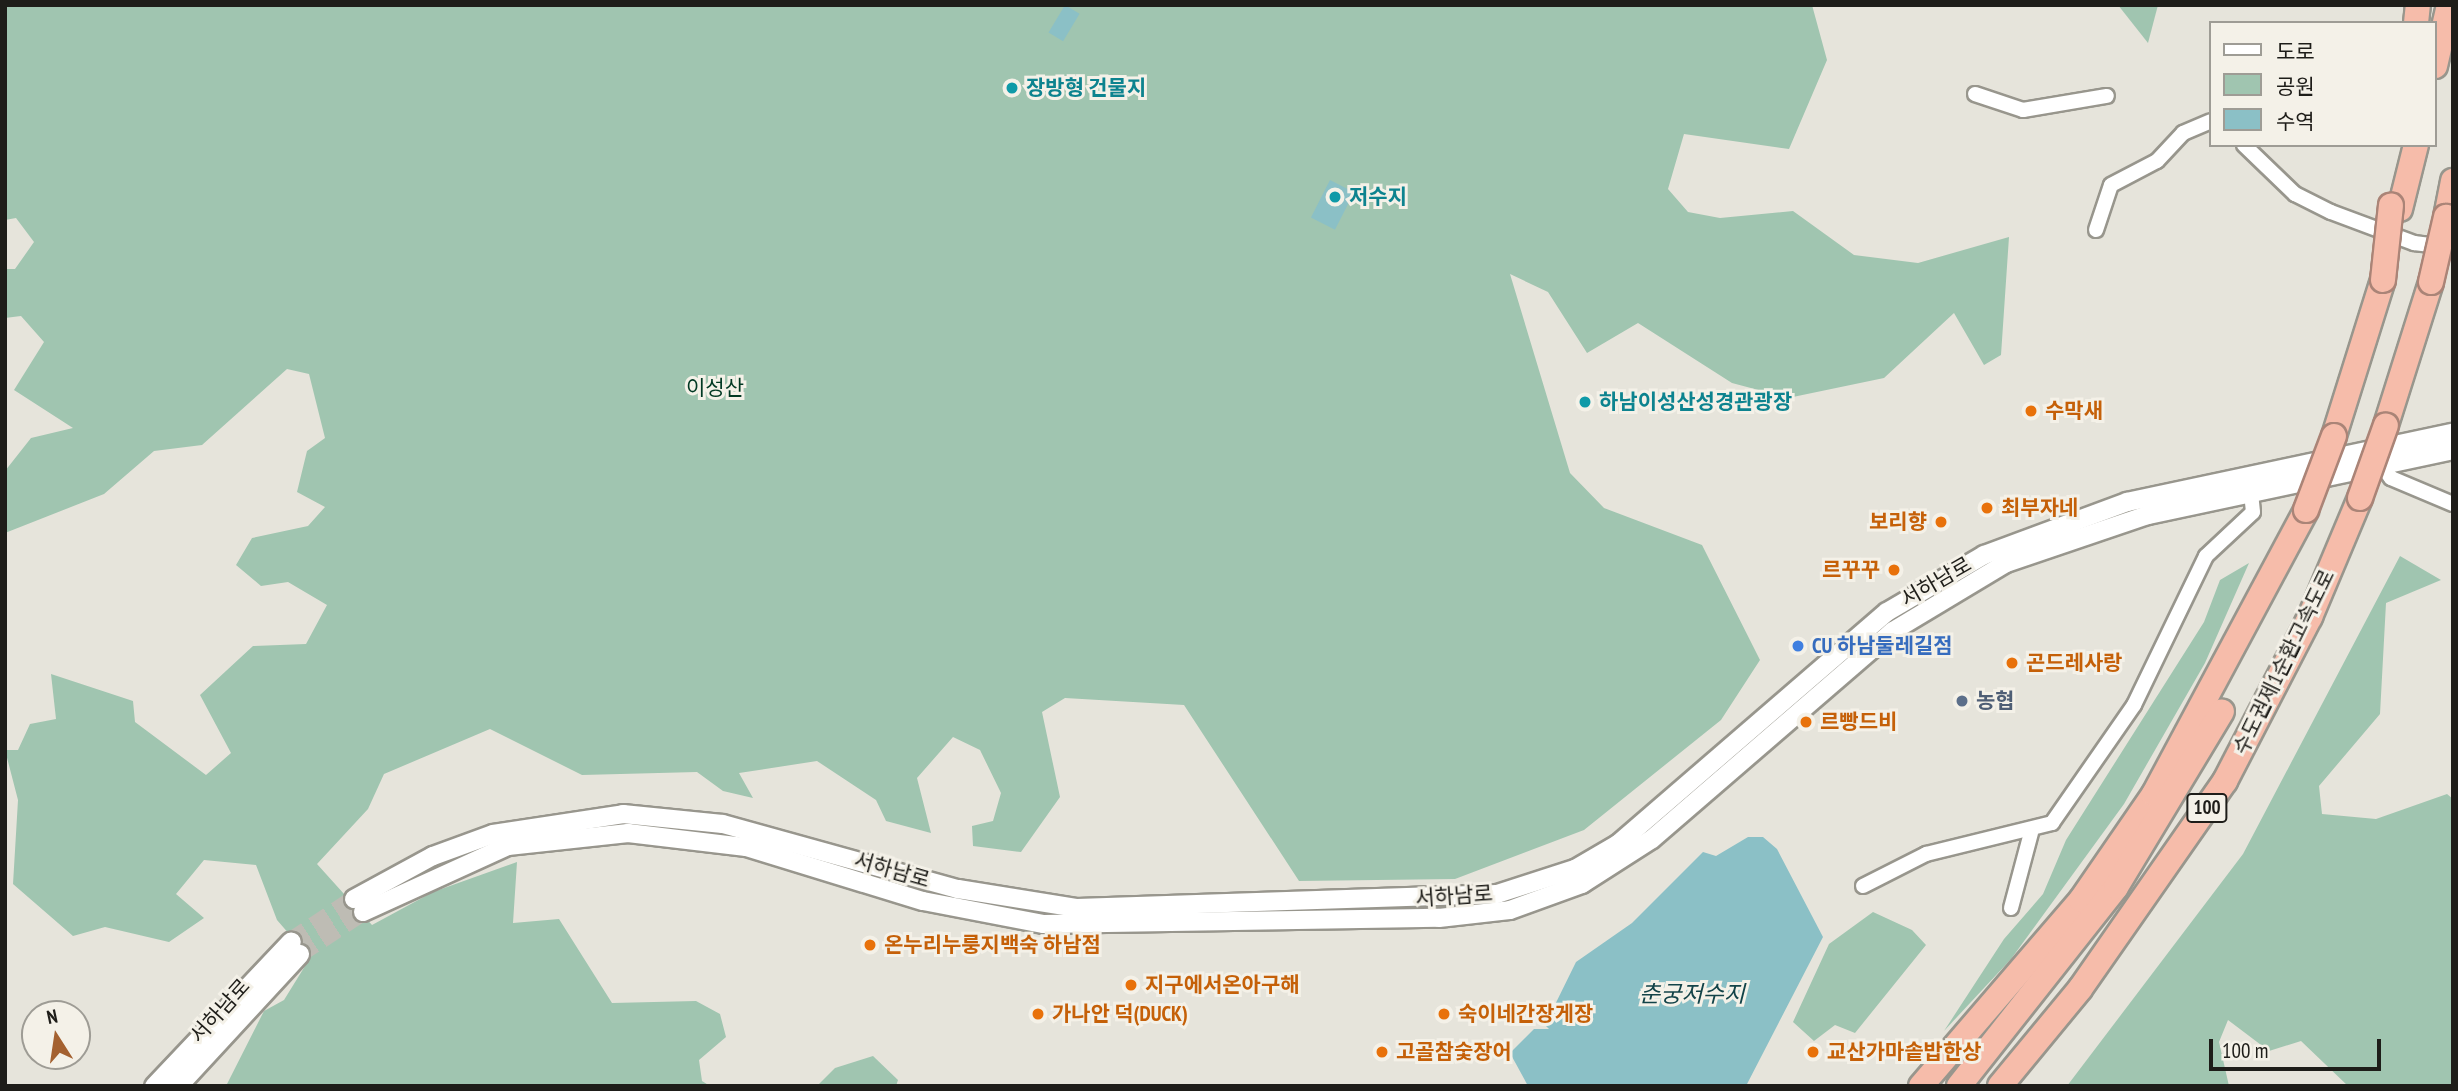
<!DOCTYPE html>
<html>
<head>
<meta charset="utf-8">
<style>
	body { margin:0 }
	#map { position:relative; width:2458px; height:1091px; overflow:hidden; background:#e6e4db; font-family:"PT Sans Narrow","Noto Sans KR",sans-serif }
	div>[style] { position:absolute }
	.green>* { inset:0; background:#a0c5b0 }
	.water>* { inset:0; background:#8bc0c6; transform-origin:0 0 }
	.tertiary-tunnel>* { height:18px; margin-top:-9px; transform-origin:0; background:repeating-linear-gradient(90deg,#bebcb4 0 18px,transparent 0 27px) }
	.roads { filter:drop-shadow(2px 0 #98968d) drop-shadow(-2px 0 #98968d) drop-shadow(0 2px #98968d) drop-shadow(0 -2px #98968d) }
	.minor>* { height:14px; margin:-7px; padding:0 7px; transform-origin:7px; border-radius:7px; background:#fff }
	.tertiary>* { height:18px; margin:-9px; padding:0 9px; transform-origin:9px; border-radius:9px; background:#fff }
	.secondary>* { height:19px; margin:-9.5px; padding:0 9.5px; transform-origin:9.5px; border-radius:9.5px; background:#fff }
	.motorway>* { height:24px; margin:-12px; padding:0 12px; transform-origin:12px; border-radius:12px; background:#f6bcaa }
	.bridges { filter:drop-shadow(2px 0 #aa8477) drop-shadow(-2px 0 #aa8477) drop-shadow(0 2px #aa8477) drop-shadow(0 -2px #aa8477) }
	.motorway-bridge>* { height:24px; margin:-12px; padding:0 12px; transform-origin:12px; border-radius:12px; background:#f6bcaa }
	.dots>* { width:19px; height:19px; translate:-50% -50%; box-sizing:border-box; border:4px solid #f4f1e8; border-radius:50% }
	span { translate:-50% -50%; white-space:nowrap; text-align:center; line-height:1.15; -webkit-text-stroke:6px #f4f1e8; paint-order:stroke }
	.shield-label span { padding:2px 5px; background:#f4f1e8; border:2px solid; border-radius:5px; -webkit-text-stroke-width:0 }
	.shield-label { font-size:19px; color:#1e1d19; font-weight:700 }
	.culture-label { font-size:21px; color:#0d838f; font-weight:700 }
	.left { translate:0 -50%; text-align:left }
	.park-label { font-size:21px; color:#013923 }
	.food-label { font-size:21px; color:#c56008; font-weight:700 }
	.right { translate:-100% -50%; text-align:right }
	.street-label { font-size:21px; color:#1e1d19 }
	.shop-label { font-size:21px; color:#366cbe; font-weight:700 }
	.service-label { font-size:21px; color:#4e5e75; font-weight:700 }
	.water-label { font-size:23px; color:#124348; font-style:italic }
	.frame { position:absolute; inset:0; border:7px solid #1e1d19; pointer-events:none }
	.legend { position:absolute; left:2209px; top:21px; width:228px; height:126px; box-sizing:border-box; background:#f4f1e8; border:2px solid #9e9c95; margin:0; padding:9px 12px; list-style:none; font-size:21px; color:#1e1d19 }
	.legend li { display:flex; align-items:center; gap:14px; height:35px }
	.legend b { width:35px; border:2px solid #9e9c95 }
	.north { position:absolute; left:21px; top:1000px; width:70px; height:70px; box-sizing:border-box; background:#f4f1e8; border:2px solid #9e9c95; border-radius:50%; rotate:348deg; font-size:19px; font-weight:700; line-height:28px; text-align:center; color:#1e1d19 }
	.north::after { content:''; display:block; margin:auto; width:24px; height:32px; background:#a46130; clip-path:polygon(50% 0,100% 100%,50% 72%,0 100%) }
	.scale { position:absolute; left:2209px; top:1039px; width:172px; height:32px; box-sizing:border-box; border:4px solid #1e1d19; border-top:0; padding-left:9px; font-size:21px; line-height:24px; white-space:nowrap; color:#1e1d19; -webkit-text-stroke:5px #f4f1e8; paint-order:stroke }
</style>
</head>
<body>
<div id="map">
	<div class="green">
		<i style="clip-path:polygon(5px 5px,1812px 5px,1827px 60px,1789px 149px,1684px 134px,1668px 189px,1688px 212px,1720px 218px,1793px 211px,1854px 255px,1918px 263px,2009px 237px,2001px 355px,1984px 365px,1954px 313px,1884px 378px,1788px 398px,1732px 383px,1638px 323px,1587px 353px,1548px 292px,1510px 274px,1570px 473px,1604px 508px,1702px 545px,1760px 660px,1721px 720px,1584px 830px,1455px 879px,1299px 881px,1184px 705px,1065px 698px,1042px 712px,1060px 797px,1021px 852px,973px 846px,972px 826px,993px 821px,1001px 793px,980px 750px,953px 737px,917px 778px,931px 833px,886px 821px,876px 800px,817px 761px,739px 773px,753px 798px,723px 791px,697px 772px,582px 775px,490px 729px,384px 774px,368px 809px,317px 864px,372px 925px,433px 892px,517px 862px,513px 923px,559px 919px,612px 1003px,696px 1001px,720px 1014px,726px 1037px,699px 1060px,702px 1081px,710px 1086px,226px 1086px,264px 1011px,284px 1000px,310px 958px,277px 920px,256px 865px,204px 860px,176px 894px,204px 918px,169px 942px,105px 927px,73px 936px,13px 884px,18px 800px,5px 750px,18px 750px,30px 724px,56px 719px,51px 674px,133px 701px,135px 722px,206px 775px,231px 753px,200px 695px,253px 646px,306px 644px,327px 605px,288px 582px,261px 586px,236px 565px,252px 538px,308px 526px,325px 507px,297px 492px,307px 451px,325px 438px,309px 374px,287px 369px,202px 445px,154px 451px,104px 494px,5px 533px,5px 471px,31px 438px,73px 428px,14px 390px,44px 342px,21px 316px,5px 318px,5px 269px,15px 269px,34px 242px,16px 218px,5px 220px)"></i>
		<i style="clip-path:polygon(2118px 5px,2158px 5px,2148px 43px)"></i>
		<i style="clip-path:polygon(2400px 556px,2441px 580px,2386px 603px,2380px 714px,2319px 786px,2322px 814px,2376px 819px,2447px 794px,2453px 799px,2453px 1086px,2348px 1086px,2301px 1041px,2269px 1051px,2228px 1020px,2219px 1042px,2229px 1086px,2067px 1086px,2243px 854px)"></i>
		<i style="clip-path:polygon(2249px 563px,2205px 663px,2124px 804px,2011px 959px,1944px 1031px,2004px 939px,2043px 894px,2066px 840px,2204px 622px,2220px 580px)"></i>
		<i style="clip-path:polygon(1873px 912px,1912px 930px,1926px 945px,1855px 1033px,1835px 1025px,1814px 1041px,1793px 1022px,1829px 944px)"></i>
		<i style="clip-path:polygon(873px 1056px,898px 1080px,896px 1086px,817px 1086px,835px 1068px)"></i>
	</div>
	<div class="water">
		<i style="left:1065px;top:5px;width:17px;height:32px;rotate:31deg"></i>
		<i style="left:1330px;top:180px;width:27px;height:42px;rotate:27deg"></i>
		<i style="clip-path:polygon(1748px 837px,1763px 837px,1777px 849px,1823px 937px,1746px 1086px,1528px 1086px,1510px 1053px,1534px 1029px,1549px 1029px,1545px 1025px,1576px 962px,1632px 923px,1703px 852px,1716px 856px)"></i>
	</div>
	<div class="tertiary-tunnel">
		<i style="left:291px;top:941px;width:76px;rotate:-33.7deg"></i>
		<i style="left:299px;top:954px;width:77px;rotate:-33.3deg"></i>
	</div>
	<div class="roads">
		<div class="minor">
			<i style="left:1975px;top:94px;width:51px;rotate:18.4deg"></i>
			<i style="left:2023px;top:110px;width:85px;rotate:-9.5deg"></i>
			<i style="left:2244px;top:145px;width:71px;rotate:43.9deg"></i>
			<i style="left:2295px;top:194px;width:40px;rotate:26.6deg"></i>
			<i style="left:2331px;top:212px;width:89px;rotate:20.5deg"></i>
			<i style="left:2414px;top:243px;width:39px;rotate:7deg"></i>
			<i style="left:2096px;top:230px;width:47px;rotate:-71.6deg"></i>
			<i style="left:2111px;top:185px;width:52px;rotate:-27.6deg"></i>
			<i style="left:2157px;top:161px;width:38px;rotate:-47deg"></i>
			<i style="left:2183px;top:133px;width:30px;rotate:-23deg"></i>
			<i style="left:2382px;top:466px;width:15px;rotate:53deg"></i>
			<i style="left:2391px;top:478px;width:67px;rotate:22.8deg"></i>
			<i style="left:1863px;top:886px;width:71px;rotate:-26.9deg"></i>
			<i style="left:1926px;top:854px;width:130px;rotate:-13.8deg"></i>
			<i style="left:2052px;top:823px;width:144px;rotate:-55.2deg"></i>
			<i style="left:2134px;top:705px;width:165px;rotate:-64.2deg"></i>
			<i style="left:2206px;top:556px;width:64px;rotate:-43.1deg"></i>
			<i style="left:2253px;top:512px;width:18px;rotate:-96deg"></i>
			<i style="left:2011px;top:908px;width:78px;rotate:-75.1deg"></i>
		</div>
		<div class="tertiary">
			<i style="left:354px;top:899px;width:90px;rotate:-28.6deg"></i>
			<i style="left:433px;top:856px;width:64px;rotate:-20.1deg"></i>
			<i style="left:493px;top:834px;width:132px;rotate:-8.7deg"></i>
			<i style="left:623px;top:814px;width:100px;rotate:5.7deg"></i>
			<i style="left:723px;top:824px;width:244px;rotate:15.5deg"></i>
			<i style="left:958px;top:889px;width:121px;rotate:9.1deg"></i>
			<i style="left:1077px;top:908px;width:420px;rotate:-1.9deg"></i>
			<i style="left:1497px;top:894px;width:82px;rotate:-17.8deg"></i>
			<i style="left:1575px;top:869px;width:50px;rotate:-30.2deg"></i>
			<i style="left:1618px;top:844px;width:355px;rotate:-40.8deg"></i>
			<i style="left:1887px;top:612px;width:113px;rotate:-30.4deg"></i>
			<i style="left:1984px;top:555px;width:153px;rotate:-20.3deg"></i>
			<i style="left:2127px;top:502px;width:333px;rotate:-12deg"></i>
			<i style="left:363px;top:912px;width:159px;rotate:-24.5deg"></i>
			<i style="left:508px;top:846px;width:121px;rotate:-6.2deg"></i>
			<i style="left:628px;top:833px;width:119px;rotate:6.8deg"></i>
			<i style="left:746px;top:847px;width:185px;rotate:17deg"></i>
			<i style="left:923px;top:901px;width:123px;rotate:10.8deg"></i>
			<i style="left:1044px;top:924px;width:395px;rotate:-0.9deg"></i>
			<i style="left:1439px;top:918px;width:71px;rotate:-6.4deg"></i>
			<i style="left:1510px;top:910px;width:77px;rotate:-19.9deg"></i>
			<i style="left:1582px;top:884px;width:83px;rotate:-32.7deg"></i>
			<i style="left:1652px;top:839px;width:318px;rotate:-40.8deg"></i>
			<i style="left:1893px;top:631px;width:132px;rotate:-31deg"></i>
			<i style="left:2006px;top:563px;width:150px;rotate:-18.7deg"></i>
			<i style="left:2148px;top:515px;width:312px;rotate:-12deg"></i>
		</div>
		<div class="secondary">
			<i style="left:154px;top:1086px;width:199px;rotate:-46.6deg"></i>
			<i style="left:177px;top:1086px;width:180px;rotate:-47.3deg"></i>
		</div>
		<div class="motorway">
			<i style="left:2416px;top:23px;width:18px;rotate:-84deg"></i>
			<i style="left:2435px;top:66px;width:63px;rotate:-77.1deg"></i>
			<i style="left:2400px;top:209px;width:66px;rotate:-76deg"></i>
			<i style="left:2446px;top:217px;width:37px;rotate:-79deg"></i>
			<i style="left:2386px;top:425px;width:150px;rotate:-72.5deg"></i>
			<i style="left:2334px;top:436px;width:164px;rotate:-72.6deg"></i>
			<i style="left:1921px;top:1086px;width:245px;rotate:-49.3deg"></i>
			<i style="left:2081px;top:900px;width:129px;rotate:-55.4deg"></i>
			<i style="left:2154px;top:794px;width:322px;rotate:-61.8deg"></i>
			<i style="left:1959px;top:1086px;width:253px;rotate:-51.7deg"></i>
			<i style="left:2116px;top:887px;width:205px;rotate:-58.9deg"></i>
			<i style="left:2000px;top:1086px;width:126px;rotate:-50.5deg"></i>
			<i style="left:2080px;top:989px;width:254px;rotate:-55.1deg"></i>
			<i style="left:2225px;top:781px;width:185px;rotate:-62.6deg"></i>
			<i style="left:2310px;top:617px;width:129px;rotate:-67.2deg"></i>
		</div>
	</div>
	<div class="bridges">
		<div class="motorway-bridge">
			<i style="left:2383px;top:280px;width:75px;rotate:-83.9deg"></i>
			<i style="left:2431px;top:282px;width:67px;rotate:-77deg"></i>
			<i style="left:2360px;top:498px;width:77px;rotate:-70.4deg"></i>
			<i style="left:2306px;top:510px;width:79px;rotate:-69.3deg"></i>
		</div>
	</div>
	<div class="dots">
		<i style="left:1012px;top:88px;background:#0f9aa8"></i>
		<i style="left:1335px;top:197px;background:#0f9aa8"></i>
		<i style="left:1585px;top:402px;background:#0f9aa8"></i>
		<i style="left:2031px;top:411px;background:#e8710a"></i>
		<i style="left:1987px;top:508px;background:#e8710a"></i>
		<i style="left:1941px;top:522px;background:#e8710a"></i>
		<i style="left:1894px;top:570px;background:#e8710a"></i>
		<i style="left:1798px;top:646px;background:#3f7fe0"></i>
		<i style="left:2012px;top:663px;background:#e8710a"></i>
		<i style="left:1962px;top:701px;background:#5c6f8a"></i>
		<i style="left:1806px;top:722px;background:#e8710a"></i>
		<i style="left:870px;top:945px;background:#e8710a"></i>
		<i style="left:1131px;top:985px;background:#e8710a"></i>
		<i style="left:1038px;top:1014px;background:#e8710a"></i>
		<i style="left:1444px;top:1014px;background:#e8710a"></i>
		<i style="left:1382px;top:1052px;background:#e8710a"></i>
		<i style="left:1813px;top:1052px;background:#e8710a"></i>
	</div>
	<div class="shield-label">
		<span style="left:2207px;top:808px">100</span>
	</div>
	<div class="culture-label">
		<span class="left" style="left:1026px;top:88px">장방형 건물지</span>
		<span class="left" style="left:1349px;top:197px">저수지</span>
		<span class="left" style="left:1599px;top:402px">하남이성산성경관광장</span>
	</div>
	<div class="park-label">
		<span style="left:715px;top:388px">이성산</span>
	</div>
	<div class="food-label">
		<span class="left" style="left:2045px;top:411px">수막새</span>
		<span class="left" style="left:2001px;top:508px">최부자네</span>
		<span class="right" style="left:1927px;top:522px">보리향</span>
		<span class="right" style="left:1880px;top:570px">르꾸꾸</span>
		<span class="left" style="left:2026px;top:663px">곤드레사랑</span>
		<span class="left" style="left:1820px;top:722px">르빵드비</span>
		<span class="left" style="left:884px;top:945px">온누리누룽지백숙 하남점</span>
		<span class="left" style="left:1145px;top:985px">지구에서온아구해</span>
		<span class="left" style="left:1052px;top:1014px">가나안 덕(DUCK)</span>
		<span class="left" style="left:1458px;top:1014px">숙이네간장게장</span>
		<span class="left" style="left:1396px;top:1052px">고골참숯장어</span>
		<span class="left" style="left:1827px;top:1052px">교산가마솥밥한상</span>
	</div>
	<div class="street-label">
		<span style="left:1936px;top:582px;rotate:-30deg">서하남로</span>
		<span style="left:2284px;top:662px;rotate:-64deg">수도권제1순환고속도로</span>
		<span style="left:892px;top:870px;rotate:16deg">서하남로</span>
		<span style="left:1454px;top:896px;rotate:-4deg">서하남로</span>
		<span style="left:220px;top:1011px;rotate:-48deg">서하남로</span>
	</div>
	<div class="shop-label">
		<span class="left" style="left:1812px;top:646px">CU 하남둘레길점</span>
	</div>
	<div class="service-label">
		<span class="left" style="left:1976px;top:701px">농협</span>
	</div>
	<div class="water-label">
		<span style="left:1692px;top:994px">춘궁저수지</span>
	</div>
	<div class="frame"></div>
	<ul class="legend">
	<li><b style="height:9px;background:#fff"></b>도로</li>
	<li><b style="height:19px;background:#a0c5b0"></b>공원</li>
	<li><b style="height:19px;background:#8bc0c6"></b>수역</li>
	</ul>
	<div class="north">N</div>
	<div class="scale">100 m</div>
</div>
</body>
</html>
